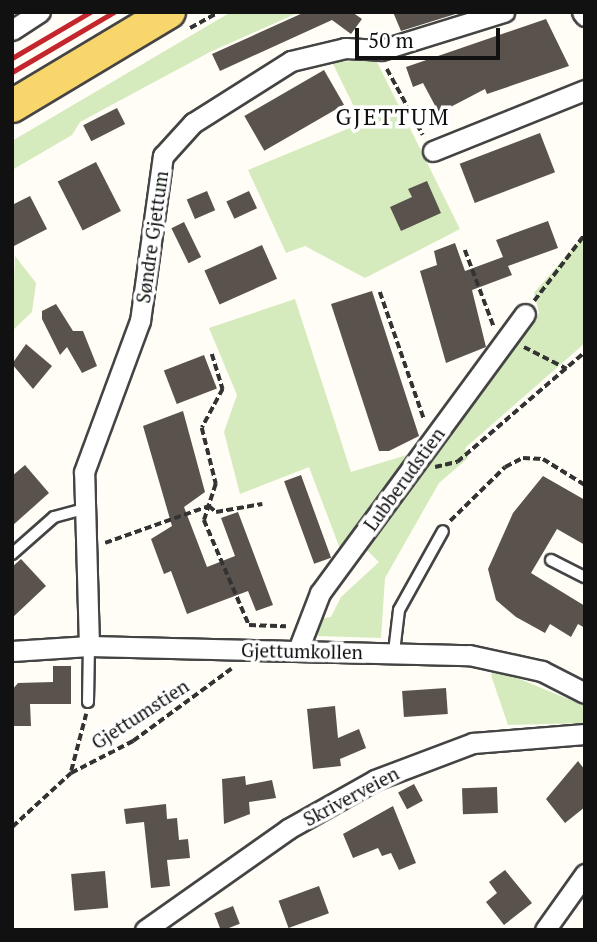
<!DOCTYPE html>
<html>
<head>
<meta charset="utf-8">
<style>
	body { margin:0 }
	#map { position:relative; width:597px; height:942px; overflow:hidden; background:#fffdf5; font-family:"PT Serif",serif }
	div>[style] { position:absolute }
	.green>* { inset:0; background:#d5ebbd }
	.building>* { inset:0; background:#5a524d; transform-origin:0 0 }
	.path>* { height:3.5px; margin-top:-1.75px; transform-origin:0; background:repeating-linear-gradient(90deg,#333 0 7px,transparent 0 10.5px) }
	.roads { filter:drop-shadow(2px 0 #444) drop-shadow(-2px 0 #444) drop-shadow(0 2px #444) drop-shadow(0 -2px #444) }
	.service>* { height:10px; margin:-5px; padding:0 5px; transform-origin:5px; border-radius:5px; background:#fff }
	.minor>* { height:19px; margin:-9.5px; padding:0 9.5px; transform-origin:9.5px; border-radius:9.5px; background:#fff }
	.primary>* { height:32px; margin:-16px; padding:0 16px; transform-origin:16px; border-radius:16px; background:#f9d66b }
	.rail>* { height:5px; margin:-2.5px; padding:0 2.5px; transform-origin:2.5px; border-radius:2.5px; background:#c4262e }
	span { translate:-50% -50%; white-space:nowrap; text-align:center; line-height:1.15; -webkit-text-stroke:7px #fff; paint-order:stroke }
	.street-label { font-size:19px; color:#111 }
	.quarter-label { font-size:23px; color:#111; letter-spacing:2px }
	.frame { position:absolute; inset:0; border:14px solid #111; pointer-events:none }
	.scale { position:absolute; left:355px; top:28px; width:145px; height:32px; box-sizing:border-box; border:4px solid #111; border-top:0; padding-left:9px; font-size:21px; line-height:24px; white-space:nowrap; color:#111; -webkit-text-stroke:5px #fff; paint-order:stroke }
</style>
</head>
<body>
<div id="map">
	<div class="green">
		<i style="clip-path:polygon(231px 12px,300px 12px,210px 52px,80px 122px,72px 135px,12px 170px,12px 141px)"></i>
		<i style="clip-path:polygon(376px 60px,460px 229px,365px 278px,305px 246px,286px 253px,248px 170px,362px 123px,332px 62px)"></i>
		<i style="clip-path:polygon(585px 234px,585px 343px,465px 448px,468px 458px,439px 483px,385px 578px,381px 638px,318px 636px,318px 619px,331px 617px,341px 597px,379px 562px,364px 547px,539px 313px,534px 293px)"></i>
		<i style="clip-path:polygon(15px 256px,36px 283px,32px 312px,12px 331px)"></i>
		<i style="clip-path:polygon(295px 299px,351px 472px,410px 454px,342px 554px,309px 467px,240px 494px,224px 432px,237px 395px,209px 328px)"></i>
		<i style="clip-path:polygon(495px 669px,585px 706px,585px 723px,508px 725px,491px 675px)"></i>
	</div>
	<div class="building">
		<i style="clip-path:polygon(305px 12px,352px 12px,362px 19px,351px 34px,332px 20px,220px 71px,212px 54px)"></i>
		<i style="clip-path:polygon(393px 12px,462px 12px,401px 31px)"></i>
		<i style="clip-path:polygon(546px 19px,569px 66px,487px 94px,485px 89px,439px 113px,423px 83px,413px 87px,406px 67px)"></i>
		<i style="left:324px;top:70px;width:40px;height:92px;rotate:60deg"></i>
		<i style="left:117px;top:108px;width:18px;height:38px;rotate:63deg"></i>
		<i style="left:540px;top:133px;width:42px;height:86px;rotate:69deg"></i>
		<i style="left:96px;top:162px;width:55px;height:43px;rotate:63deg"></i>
		<i style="clip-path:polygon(427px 181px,441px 213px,401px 231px,390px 207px,412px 197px,408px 189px)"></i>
		<i style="left:207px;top:191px;width:21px;height:22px;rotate:67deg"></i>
		<i style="left:249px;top:191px;width:19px;height:25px;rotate:65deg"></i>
		<i style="clip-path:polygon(30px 196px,47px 229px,12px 247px,12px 205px)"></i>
		<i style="clip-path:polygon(548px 221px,558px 248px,508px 266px,512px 275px,472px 290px,486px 347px,446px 363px,420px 271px,437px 265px,434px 251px,455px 243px,465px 271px,503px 257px,496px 240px)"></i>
		<i style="left:184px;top:222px;width:39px;height:14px;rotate:64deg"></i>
		<i style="left:262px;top:245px;width:37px;height:63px;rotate:66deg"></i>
		<i style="clip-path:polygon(372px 291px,419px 436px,389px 451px,379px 451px,331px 304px)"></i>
		<i style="clip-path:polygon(56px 304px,73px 331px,83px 331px,97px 366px,82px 373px,67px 347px,60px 355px,42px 319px,42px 311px)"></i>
		<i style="clip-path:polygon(26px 344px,52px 366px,33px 389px,12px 364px)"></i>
		<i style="left:204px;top:355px;width:36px;height:43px;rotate:69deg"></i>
		<i style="clip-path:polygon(183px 411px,205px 492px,184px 507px,207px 567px,235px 556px,221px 518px,238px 512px,273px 605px,256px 611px,248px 591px,187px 614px,171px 571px,164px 574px,151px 539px,172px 526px,143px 426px)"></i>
		<i style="clip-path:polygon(25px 465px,49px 493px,12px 526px,12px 476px)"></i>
		<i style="left:301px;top:475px;width:88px;height:18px;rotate:70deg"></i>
		<i style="clip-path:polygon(543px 476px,585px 500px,585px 545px,557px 529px,531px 573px,585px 606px,585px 628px,578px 624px,571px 637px,550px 624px,545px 633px,516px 617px,496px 600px,488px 569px,513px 513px)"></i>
		<i style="clip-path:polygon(21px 559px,46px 586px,12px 618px,12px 567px)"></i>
		<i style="clip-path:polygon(53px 666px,71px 666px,71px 704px,30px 704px,31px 726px,12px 726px,12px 690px,18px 683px,53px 682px)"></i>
		<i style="left:446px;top:688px;width:26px;height:44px;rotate:86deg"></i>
		<i style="clip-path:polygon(335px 706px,338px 738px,359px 729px,366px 748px,340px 759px,341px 766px,313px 769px,307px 709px)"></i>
		<i style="clip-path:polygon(578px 761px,585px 770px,585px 807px,565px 823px,546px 799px)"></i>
		<i style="clip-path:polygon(245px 776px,246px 785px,272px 780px,276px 798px,249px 802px,250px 814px,224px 824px,222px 779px)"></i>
		<i style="left:414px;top:784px;width:19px;height:18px;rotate:62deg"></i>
		<i style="left:497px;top:787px;width:26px;height:35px;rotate:88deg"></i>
		<i style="clip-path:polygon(166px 804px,167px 819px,177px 818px,179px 840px,188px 839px,190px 858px,167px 860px,170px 886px,151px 888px,144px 822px,126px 824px,124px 809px)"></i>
		<i style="clip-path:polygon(393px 806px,416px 863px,399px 870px,391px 853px,382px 856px,378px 848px,353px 858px,343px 834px)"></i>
		<i style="clip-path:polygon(505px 870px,532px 903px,504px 925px,486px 902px,497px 893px,489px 882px)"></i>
		<i style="left:105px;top:871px;width:37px;height:34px;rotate:85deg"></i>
		<i style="left:319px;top:886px;width:29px;height:43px;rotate:70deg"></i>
		<i style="left:233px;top:906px;width:19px;height:20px;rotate:69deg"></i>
	</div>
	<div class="path">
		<i style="left:190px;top:28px;width:33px;rotate:-29deg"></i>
		<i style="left:387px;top:69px;width:75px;rotate:61.4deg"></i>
		<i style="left:465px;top:250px;width:82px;rotate:69.4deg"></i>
		<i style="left:380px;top:292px;width:134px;rotate:70.9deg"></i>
		<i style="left:534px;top:301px;width:84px;rotate:-52.7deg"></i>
		<i style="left:524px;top:347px;width:48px;rotate:27.1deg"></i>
		<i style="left:212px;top:354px;width:37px;rotate:73deg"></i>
		<i style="left:223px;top:389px;width:44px;rotate:118.3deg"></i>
		<i style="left:202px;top:428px;width:58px;rotate:76deg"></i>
		<i style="left:216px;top:484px;width:38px;rotate:108deg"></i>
		<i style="left:204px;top:520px;width:114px;rotate:66.8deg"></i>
		<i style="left:249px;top:625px;width:37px;rotate:2deg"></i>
		<i style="left:435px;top:467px;width:23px;rotate:-13deg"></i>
		<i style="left:457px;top:462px;width:169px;rotate:-40.7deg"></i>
		<i style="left:450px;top:521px;width:77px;rotate:-44.5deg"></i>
		<i style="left:505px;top:467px;width:20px;rotate:-27deg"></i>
		<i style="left:523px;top:458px;width:20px;rotate:3deg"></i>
		<i style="left:543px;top:459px;width:49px;rotate:31.8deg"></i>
		<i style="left:105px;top:543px;width:110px;rotate:-19.6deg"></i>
		<i style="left:209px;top:506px;width:9px;rotate:41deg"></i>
		<i style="left:216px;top:512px;width:47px;rotate:-9.9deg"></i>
		<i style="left:71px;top:771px;width:59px;rotate:-75.3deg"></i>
		<i style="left:12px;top:827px;width:80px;rotate:-42.5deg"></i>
		<i style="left:71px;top:773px;width:70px;rotate:-27.3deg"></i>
		<i style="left:133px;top:741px;width:122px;rotate:-36.3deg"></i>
	</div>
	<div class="roads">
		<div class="service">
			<i style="left:12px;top:554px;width:56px;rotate:-41.4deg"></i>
			<i style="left:54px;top:517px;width:28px;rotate:-15deg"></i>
			<i style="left:551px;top:560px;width:38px;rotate:27deg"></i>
			<i style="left:394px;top:652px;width:42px;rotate:-83.2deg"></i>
			<i style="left:399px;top:610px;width:90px;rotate:-60.9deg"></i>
			<i style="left:88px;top:702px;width:56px;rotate:-89deg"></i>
		</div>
		<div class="minor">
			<i style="left:582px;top:12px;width:5px;rotate:53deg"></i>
			<i style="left:12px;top:30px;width:33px;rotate:-33deg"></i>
			<i style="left:433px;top:151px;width:164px;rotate:-21.9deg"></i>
			<i style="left:89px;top:646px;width:174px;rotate:-91.6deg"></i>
			<i style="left:84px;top:472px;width:161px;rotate:-69.7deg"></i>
			<i style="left:140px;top:321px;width:167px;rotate:-82.1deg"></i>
			<i style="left:163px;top:156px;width:45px;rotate:-47.7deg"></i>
			<i style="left:193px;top:123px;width:116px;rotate:-32.3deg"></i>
			<i style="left:291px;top:61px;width:56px;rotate:-13.5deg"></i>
			<i style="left:345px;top:48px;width:36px;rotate:3deg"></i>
			<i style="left:381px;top:50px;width:129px;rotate:-17.2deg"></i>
			<i style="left:298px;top:650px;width:61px;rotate:-68.9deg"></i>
			<i style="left:320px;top:593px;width:346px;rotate:-53.7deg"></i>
			<i style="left:12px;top:651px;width:77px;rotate:-3.7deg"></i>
			<i style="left:89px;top:646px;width:380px;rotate:1.4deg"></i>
			<i style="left:469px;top:655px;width:75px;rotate:12.4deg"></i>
			<i style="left:542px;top:671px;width:48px;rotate:27.1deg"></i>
			<i style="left:145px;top:930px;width:175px;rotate:-35.2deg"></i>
			<i style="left:288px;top:829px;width:100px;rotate:-29.4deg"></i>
			<i style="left:375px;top:780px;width:105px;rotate:-20.7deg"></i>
			<i style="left:473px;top:743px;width:112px;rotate:-4.6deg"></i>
			<i style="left:545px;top:930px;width:69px;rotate:-54.5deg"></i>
		</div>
		<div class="primary">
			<i style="left:12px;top:106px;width:183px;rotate:-30.9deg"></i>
		</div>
	</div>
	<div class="rail">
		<i style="left:12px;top:58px;width:91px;rotate:-30.5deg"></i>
		<i style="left:12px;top:72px;width:118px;rotate:-30.5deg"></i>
	</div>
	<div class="street-label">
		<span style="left:152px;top:237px;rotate:-82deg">Søndre Gjettum</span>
		<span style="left:404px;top:479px;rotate:-54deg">Lubberudstien</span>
		<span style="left:302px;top:651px;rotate:1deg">Gjettumkollen</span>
		<span style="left:140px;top:714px;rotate:-33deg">Gjettumstien</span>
		<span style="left:351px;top:796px;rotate:-28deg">Skriverveien</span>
	</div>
	<div class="quarter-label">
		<span style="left:393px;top:117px">GJETTUM</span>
	</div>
	<div class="frame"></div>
	<div class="scale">50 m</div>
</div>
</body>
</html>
